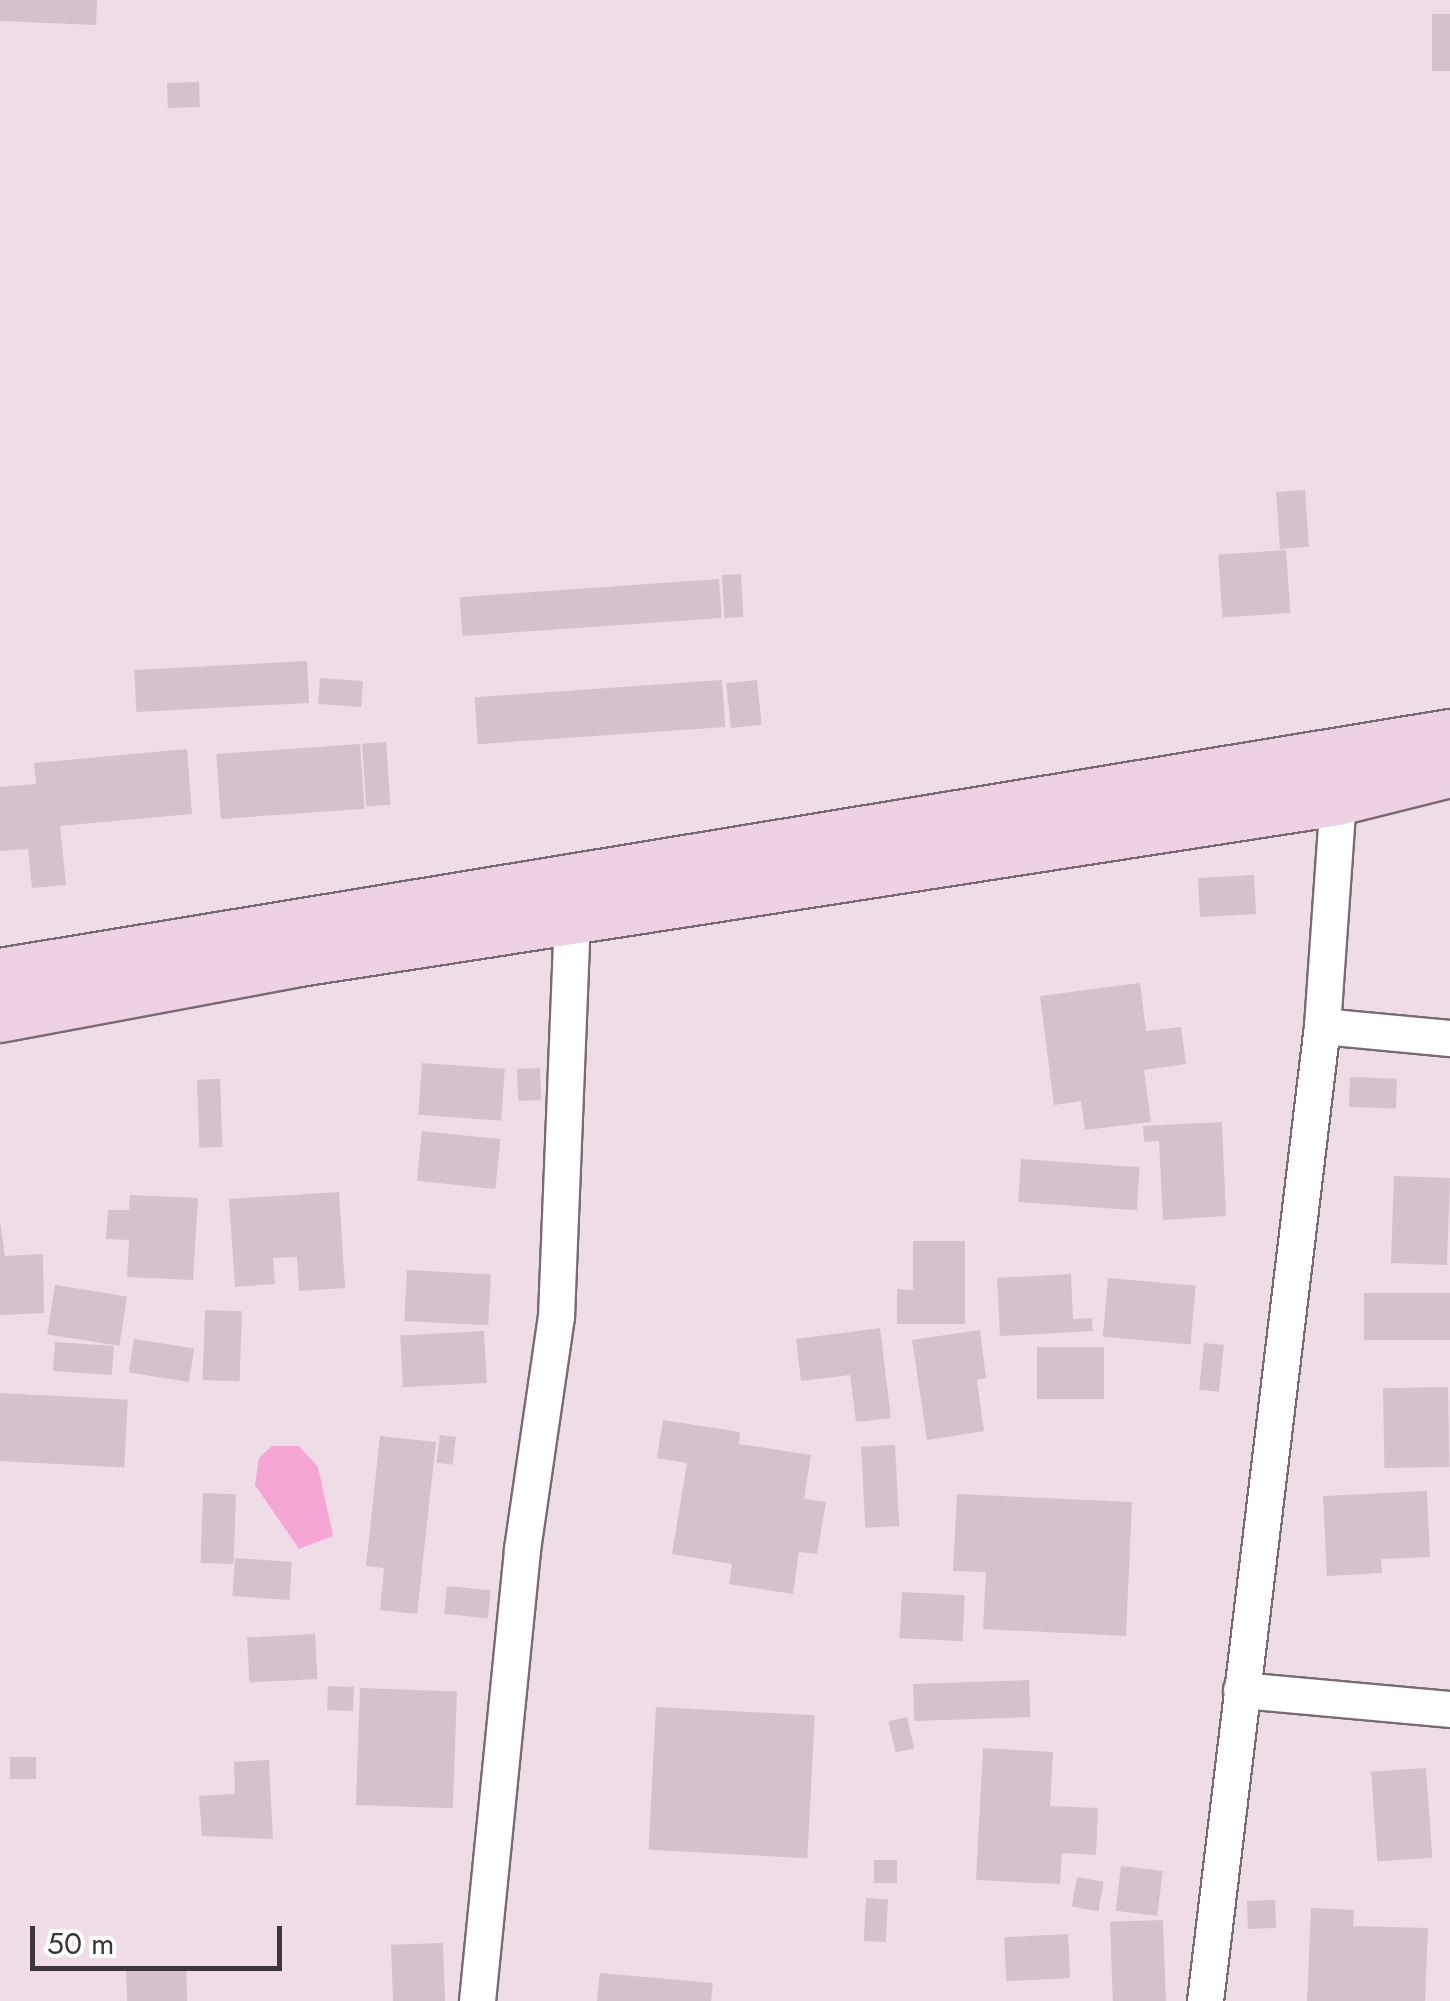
<!DOCTYPE html>
<html>
<head>
<meta charset="utf-8">
<style>
	body { margin:0 }
	#map { position:relative; width:1450px; height:2001px; overflow:hidden; background:#eedce6; font-family:Jost,sans-serif }
	div>[style] { position:absolute }
	.water>* { inset:0; background:#f5a6d5 }
	.building>* { inset:0; background:#d3c1cc; transform-origin:0 0 }
	.roads { filter:drop-shadow(2px 0 #7a6a73) drop-shadow(-2px 0 #7a6a73) drop-shadow(0 2px #7a6a73) drop-shadow(0 -2px #7a6a73) }
	.street>* { height:35px; margin:-17.5px; padding:0 17.5px; transform-origin:17.5px; border-radius:17.5px; background:#fff }
	.secondary>* { height:50px; margin:-25px; padding:0 25px; transform-origin:25px; border-radius:25px; background:#eed2e4 }
	span { translate:-50% -50%; white-space:nowrap; text-align:center; line-height:1.15; -webkit-text-stroke:9px #fff; paint-order:stroke }
	.scale { position:absolute; left:30px; top:1926px; width:252px; height:45px; box-sizing:border-box; border:5px solid #3d363a; border-top:0; padding-left:12px; font-size:30px; line-height:35px; white-space:nowrap; color:#3d363a; -webkit-text-stroke:8px #fff; paint-order:stroke }
</style>
</head>
<body>
<div id="map">
	<div class="water">
		<i style="clip-path:polygon(272px 1446px,299px 1446px,318px 1467px,333px 1536px,299px 1549px,255px 1485px,259px 1458px)"></i>
	</div>
	<div class="building">
		<i style="clip-path:polygon(0 0,97px 0,96px 25px,0 21px)"></i>
		<i style="left:1432px;top:14px;width:18px;height:57px"></i>
		<i style="left:199px;top:82px;width:25px;height:32px;rotate:88deg"></i>
		<i style="left:1305px;top:490px;width:57px;height:29px;rotate:86deg"></i>
		<i style="left:1286px;top:550px;width:63px;height:68px;rotate:86deg"></i>
		<i style="left:741px;top:574px;width:43px;height:19px;rotate:87deg"></i>
		<i style="left:719px;top:579px;width:39px;height:260px;rotate:86deg"></i>
		<i style="left:307px;top:661px;width:42px;height:173px;rotate:87deg"></i>
		<i style="left:320px;top:678px;width:43px;height:26px;rotate:4deg"></i>
		<i style="left:722px;top:680px;width:47px;height:248px;rotate:86deg"></i>
		<i style="left:757px;top:680px;width:45px;height:31px;rotate:84deg"></i>
		<i style="left:386px;top:742px;width:63px;height:24px;rotate:86deg"></i>
		<i style="left:360px;top:744px;width:65px;height:144px;rotate:86deg"></i>
		<i style="clip-path:polygon(187px 749px,192px 814px,60px 826px,66px 885px,32px 888px,28px 849px,0 851px,0 787px,36px 784px,34px 763px)"></i>
		<i style="left:1254px;top:875px;width:39px;height:56px;rotate:87deg"></i>
		<i style="clip-path:polygon(1140px 983px,1146px 1031px,1181px 1027px,1186px 1064px,1144px 1070px,1151px 1122px,1085px 1130px,1081px 1101px,1054px 1105px,1040px 996px)"></i>
		<i style="left:422px;top:1063px;width:83px;height:52px;rotate:4deg"></i>
		<i style="left:540px;top:1068px;width:32px;height:23px;rotate:88deg"></i>
		<i style="left:1350px;top:1077px;width:47px;height:30px;rotate:2deg"></i>
		<i style="left:220px;top:1079px;width:68px;height:23px;rotate:88deg"></i>
		<i style="clip-path:polygon(1222px 1122px,1226px 1216px,1163px 1220px,1159px 1141px,1144px 1142px,1143px 1126px)"></i>
		<i style="left:422px;top:1131px;width:79px;height:50px;rotate:6deg"></i>
		<i style="left:1021px;top:1159px;width:119px;height:43px;rotate:4deg"></i>
		<i style="left:1394px;top:1176px;width:56px;height:87px;rotate:2deg"></i>
		<i style="clip-path:polygon(339px 1192px,345px 1288px,299px 1291px,297px 1257px,273px 1258px,275px 1284px,235px 1287px,229px 1199px)"></i>
		<i style="clip-path:polygon(130px 1195px,198px 1198px,193px 1280px,127px 1277px,129px 1240px,106px 1239px,108px 1210px,129px 1210px)"></i>
		<i style="clip-path:polygon(0 1221px,5px 1256px,43px 1254px,44px 1313px,0 1315px)"></i>
		<i style="clip-path:polygon(913px 1241px,965px 1241px,965px 1324px,897px 1324px,897px 1289px,913px 1290px)"></i>
		<i style="left:407px;top:1270px;width:84px;height:51px;rotate:3deg"></i>
		<i style="clip-path:polygon(1071px 1274px,1073px 1319px,1092px 1318px,1093px 1331px,1000px 1336px,997px 1278px)"></i>
		<i style="left:1108px;top:1278px;width:88px;height:59px;rotate:5deg"></i>
		<i style="left:55px;top:1285px;width:73px;height:50px;rotate:9deg"></i>
		<i style="left:1450px;top:1293px;width:47px;height:86px;rotate:90deg"></i>
		<i style="left:205px;top:1310px;width:37px;height:70px;rotate:2deg"></i>
		<i style="clip-path:polygon(880px 1328px,891px 1418px,856px 1422px,850px 1375px,801px 1381px,796px 1339px)"></i>
		<i style="clip-path:polygon(980px 1330px,986px 1378px,977px 1380px,984px 1431px,927px 1440px,912px 1340px)"></i>
		<i style="left:484px;top:1331px;width:52px;height:84px;rotate:87deg"></i>
		<i style="left:134px;top:1339px;width:61px;height:34px;rotate:9deg"></i>
		<i style="left:55px;top:1342px;width:59px;height:29px;rotate:4deg"></i>
		<i style="left:1204px;top:1343px;width:20px;height:47px;rotate:6deg"></i>
		<i style="left:1037px;top:1347px;width:67px;height:52px"></i>
		<i style="left:1448px;top:1387px;width:80px;height:65px;rotate:89deg"></i>
		<i style="left:0;top:1393px;width:128px;height:68px;rotate:3deg"></i>
		<i style="clip-path:polygon(663px 1420px,740px 1432px,739px 1444px,811px 1455px,804px 1499px,826px 1502px,817px 1554px,799px 1552px,793px 1594px,729px 1584px,732px 1564px,672px 1554px,687px 1463px,657px 1458px)"></i>
		<i style="left:440px;top:1435px;width:16px;height:28px;rotate:7deg"></i>
		<i style="clip-path:polygon(380px 1436px,436px 1442px,417px 1614px,380px 1610px,384px 1568px,366px 1566px)"></i>
		<i style="left:895px;top:1445px;width:81px;height:34px;rotate:87deg"></i>
		<i style="clip-path:polygon(1427px 1491px,1430px 1557px,1381px 1559px,1382px 1573px,1327px 1576px,1323px 1496px)"></i>
		<i style="left:203px;top:1493px;width:33px;height:70px;rotate:2deg"></i>
		<i style="clip-path:polygon(957px 1494px,1132px 1502px,1126px 1636px,983px 1629px,986px 1572px,953px 1571px)"></i>
		<i style="left:235px;top:1558px;width:57px;height:38px;rotate:4deg"></i>
		<i style="left:447px;top:1586px;width:44px;height:28px;rotate:6deg"></i>
		<i style="left:902px;top:1592px;width:63px;height:46px;rotate:3deg"></i>
		<i style="left:315px;top:1634px;width:45px;height:68px;rotate:87deg"></i>
		<i style="left:1029px;top:1680px;width:37px;height:116px;rotate:88deg"></i>
		<i style="left:328px;top:1686px;width:26px;height:24px;rotate:2deg"></i>
		<i style="left:360px;top:1688px;width:97px;height:117px;rotate:2deg"></i>
		<i style="left:656px;top:1707px;width:159px;height:143px;rotate:3deg"></i>
		<i style="left:907px;top:1717px;width:32px;height:19px;rotate:77deg"></i>
		<i style="clip-path:polygon(983px 1748px,1053px 1752px,1050px 1806px,1098px 1808px,1096px 1855px,1062px 1853px,1060px 1884px,976px 1880px)"></i>
		<i style="left:10px;top:1757px;width:26px;height:22px"></i>
		<i style="clip-path:polygon(269px 1760px,273px 1839px,202px 1836px,199px 1796px,235px 1794px,234px 1762px)"></i>
		<i style="left:1426px;top:1768px;width:90px;height:55px;rotate:86deg"></i>
		<i style="left:874px;top:1860px;width:23px;height:23px"></i>
		<i style="left:1121px;top:1866px;width:42px;height:45px;rotate:7deg"></i>
		<i style="left:1077px;top:1877px;width:27px;height:30px;rotate:10deg"></i>
		<i style="left:866px;top:1898px;width:22px;height:43px;rotate:3deg"></i>
		<i style="left:1275px;top:1900px;width:28px;height:28px;rotate:88deg"></i>
		<i style="clip-path:polygon(1311px 1908px,1354px 1910px,1353px 1926px,1428px 1928px,1425px 2001px,1307px 2001px)"></i>
		<i style="left:1163px;top:1920px;width:81px;height:53px;rotate:88deg"></i>
		<i style="left:1068px;top:1934px;width:44px;height:64px;rotate:87deg"></i>
		<i style="left:443px;top:1943px;width:58px;height:52px;rotate:88deg"></i>
		<i style="left:186px;top:1966px;width:35px;height:60px;rotate:88deg"></i>
		<i style="clip-path:polygon(600px 1973px,713px 1983px,711px 2001px,597px 2001px)"></i>
	</div>
	<div class="roads">
		<div class="street">
			<i style="left:1322px;top:1026px;width:129px;rotate:5.4deg"></i>
			<i style="left:1241px;top:1690px;width:210px;rotate:5.2deg"></i>
			<i style="left:477px;top:2001px;width:454px;rotate:-84.3deg"></i>
			<i style="left:522px;top:1549px;width:235px;rotate:-81.7deg"></i>
			<i style="left:556px;top:1316px;width:399px;rotate:-87.7deg"></i>
			<i style="left:1205px;top:2001px;width:982px;rotate:-83.16deg"></i>
			<i style="left:1322px;top:1026px;width:227px;rotate:-86deg"></i>
			<i style="left:1338px;top:800px;width:21px;rotate:-137deg"></i>
		</div>
		<div class="secondary">
			<i style="left:0;top:974px;width:1470px;rotate:-9.36deg"></i>
			<i style="left:0;top:1017px;width:298px;rotate:-10.6deg"></i>
			<i style="left:293px;top:962px;width:1057px;rotate:-8.81deg"></i>
			<i style="left:1338px;top:800px;width:115px;rotate:-14deg"></i>
		</div>
	</div>
	<div class="scale">50 m</div>
</div>
</body>
</html>
